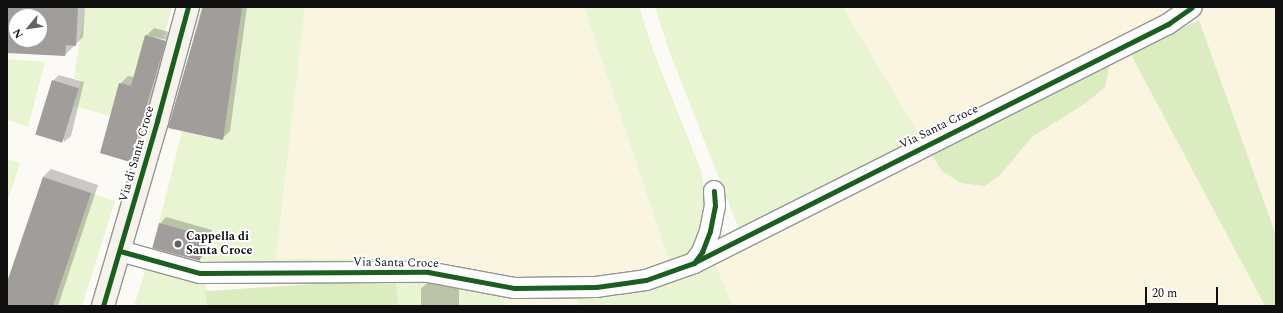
<!DOCTYPE html>
<html>
<head>
<meta charset="utf-8">
<style>
	body { margin:0 }
	#map { position:relative; width:1283px; height:313px; overflow:hidden; background:#fcfaf5; font-family:Spectral,serif }
	div>[style] { position:absolute }
	.farmland>* { inset:0; background:#faf5e0 }
	.green>* { inset:0; background:#e9f4d3 }
	.forest>* { inset:0; background:#daecc0; transform-origin:0 0 }
	.shadow>* { inset:0; background:#0003 }
	.building>* { inset:0; background:#a09d9a; transform-origin:0 0 }
	.roads { filter:drop-shadow(1px 0 #969593) drop-shadow(-1px 0 #969593) drop-shadow(0 1px #969593) drop-shadow(0 -1px #969593) }
	.minor>* { height:20px; margin:-10px; padding:0 10px; transform-origin:10px; border-radius:10px; background:#fffefe }
	.secondary>* { height:22px; margin:-11px; padding:0 11px; transform-origin:11px; border-radius:11px; background:#f5f3eb }
	.cycleway>* { height:5px; margin:-2.5px; padding:0 2.5px; transform-origin:2.5px; border-radius:2.5px; background:#1b5e20 }
	.dots>* { width:11px; height:11px; translate:-50% -50%; box-sizing:border-box; border:2px solid #fff; border-radius:50% }
	span { translate:-50% -50%; white-space:nowrap; text-align:center; line-height:1.15; -webkit-text-stroke:4px #fff; paint-order:stroke }
	.street-label { font-size:12px; color:#101010 }
	.poi-label { font-size:12px; color:#101010; font-weight:700 }
	.left { translate:0 -50%; text-align:left }
	.frame { position:absolute; inset:0; border:8px solid #101010; pointer-events:none }
	.north { position:absolute; left:8px; top:8px; width:40px; height:40px; box-sizing:border-box; background:#fff; border:1px solid #9f9f9f; border-radius:50%; rotate:241deg; font-size:11px; font-weight:700; line-height:16px; text-align:center; color:#101010 }
	.north::after { content:''; display:block; margin:auto; width:14px; height:18px; background:#636260; clip-path:polygon(50% 0,100% 100%,50% 72%,0 100%) }
	.scale { position:absolute; left:1145px; top:287px; width:73px; height:18px; box-sizing:border-box; border:2px solid #101010; border-top:0; padding-left:5px; font-size:12px; line-height:14px; white-space:nowrap; color:#101010; -webkit-text-stroke:3px #fff; paint-order:stroke }
</style>
</head>
<body>
<div id="map">
	<div class="farmland">
		<i style="clip-path:polygon(305px 7px,584px 7px,671px 267px,656px 271px,536px 284px,405px 265px,405px 259px,276px 259px)"></i>
		<i style="clip-path:polygon(843px 7px,1178px 7px,1167px 16px,921px 138px)"></i>
		<i style="clip-path:polygon(1194px 7px,1276px 7px,1276px 235px,1199px 20px)"></i>
		<i style="clip-path:polygon(1130px 53px,1265px 306px,733px 306px,714px 262px,930px 152px,1017px 156px,1032px 137px,1086px 103px,1110px 62px)"></i>
		<i style="clip-path:polygon(504px 294px,578px 296px,580px 306px,505px 306px)"></i>
	</div>
	<div class="green">
		<i style="clip-path:polygon(85px 7px,172px 7px,163px 40px,145px 36px,131px 86px,110px 116px,74px 106px,81px 80px,74px 78px)"></i>
		<i style="clip-path:polygon(242px 7px,305px 7px,276px 259px,405px 259px,405px 265px,198px 265px,206px 236px,159px 223px,182px 131px,223px 139px)"></i>
		<i style="clip-path:polygon(584px 7px,639px 7px,654px 53px,701px 170px,707px 205px,697px 242px,682px 260px,671px 267px)"></i>
		<i style="clip-path:polygon(655px 7px,843px 7px,921px 138px,739px 229px,669px 51px)"></i>
		<i style="clip-path:polygon(7px 59px,45px 62px,28px 127px,7px 120px)"></i>
		<i style="clip-path:polygon(7px 159px,20px 163px,7px 203px)"></i>
		<i style="clip-path:polygon(91px 193px,115px 201px,82px 306px,53px 306px)"></i>
		<i style="clip-path:polygon(714px 262px,733px 306px,580px 306px,578px 296px)"></i>
		<i style="clip-path:polygon(147px 265px,205px 280px,209px 306px,134px 306px)"></i>
		<i style="clip-path:polygon(396px 278px,425px 278px,504px 294px,505px 306px,398px 306px)"></i>
	</div>
	<div class="forest">
		<i style="clip-path:polygon(1199px 20px,1276px 235px,1276px 306px,1265px 306px,1130px 53px)"></i>
		<i style="clip-path:polygon(1110px 62px,1105px 87px,1086px 103px,1032px 137px,1000px 175px,985px 186px,961px 183px,942px 171px,930px 152px)"></i>
		<i style="left:396px;top:278px;width:28px;height:191px;rotate:86deg"></i>
	</div>
	<div class="shadow">
		<i style="clip-path:polygon(evenodd,8px 7px,85px 7px,83px 37px,65px 55px,7px 52px,8px 7px,16px 16px,40px 16px,40px 40px,16px 40px,16px 16px)"></i>
		<i style="clip-path:polygon(202px 7px,247px 7px,230px 131px,223px 138px,169px 127px)"></i>
		<i style="clip-path:polygon(154px 28px,173px 33px,171px 41px,150px 36px,170px 43px,138px 153px,130px 160px,120px 84px,128px 76px,134px 77px,146px 36px)"></i>
		<i style="clip-path:polygon(59px 75px,84px 82px,71px 136px,64px 142px,53px 81px)"></i>
		<i style="clip-path:polygon(51px 169px,98px 185px,58px 306px,7px 306px,7px 285px,43px 177px)"></i>
		<i style="clip-path:polygon(166px 217px,212px 230px,205px 254px,199px 260px,160px 224px)"></i>
		<i style="clip-path:polygon(427px 283px,459px 283px,459px 306px,421px 306px,421px 289px)"></i>
	</div>
	<div class="building">
		<i style="clip-path:polygon(evenodd,7px 7px,78px 7px,76px 46px,66px 45px,65px 56px,7px 53px,7px 7px,16px 16px,40px 16px,40px 40px,16px 40px,16px 16px)"></i>
		<i style="clip-path:polygon(203px 7px,242px 7px,223px 140px,168px 128px)"></i>
		<i style="clip-path:polygon(145px 35px,166px 41px,130px 162px,100px 153px,119px 83px,131px 86px)"></i>
		<i style="left:52px;top:80px;width:28px;height:57px;rotate:17deg"></i>
		<i style="clip-path:polygon(43px 177px,91px 193px,53px 306px,7px 306px,7px 282px)"></i>
		<i style="left:159px;top:223px;width:49px;height:26px;rotate:15deg"></i>
	</div>
	<div class="roads">
		<div class="minor">
			<i style="left:120px;top:251px;width:83px;rotate:15.4deg"></i>
			<i style="left:200px;top:273px;width:228px;rotate:-0.3deg"></i>
			<i style="left:428px;top:272px;width:87px;rotate:10.5deg"></i>
			<i style="left:514px;top:288px;width:82px;rotate:-0.7deg"></i>
			<i style="left:596px;top:287px;width:50px;rotate:-8deg"></i>
			<i style="left:646px;top:280px;width:51px;rotate:-19.5deg"></i>
			<i style="left:694px;top:263px;width:14px;rotate:-54deg"></i>
			<i style="left:702px;top:252px;width:22px;rotate:-69deg"></i>
			<i style="left:710px;top:231px;width:25px;rotate:-79deg"></i>
			<i style="left:715px;top:206px;width:15px;rotate:-94deg"></i>
			<i style="left:694px;top:263px;width:531px;rotate:-26.76deg"></i>
			<i style="left:1168px;top:24px;width:29px;rotate:-35deg"></i>
		</div>
		<div class="secondary">
			<i style="left:103px;top:306px;width:193px;rotate:-73.7deg"></i>
			<i style="left:157px;top:121px;width:118px;rotate:-74.8deg"></i>
		</div>
	</div>
	<div class="cycleway">
		<i style="left:120px;top:251px;width:83px;rotate:15.4deg"></i>
		<i style="left:200px;top:273px;width:228px;rotate:-0.3deg"></i>
		<i style="left:428px;top:272px;width:87px;rotate:10.5deg"></i>
		<i style="left:514px;top:288px;width:82px;rotate:-0.7deg"></i>
		<i style="left:596px;top:287px;width:50px;rotate:-8deg"></i>
		<i style="left:646px;top:280px;width:51px;rotate:-19.5deg"></i>
		<i style="left:694px;top:263px;width:14px;rotate:-54deg"></i>
		<i style="left:702px;top:252px;width:22px;rotate:-69deg"></i>
		<i style="left:710px;top:231px;width:25px;rotate:-79deg"></i>
		<i style="left:715px;top:206px;width:15px;rotate:-94deg"></i>
		<i style="left:695px;top:262px;width:530px;rotate:-26.71deg"></i>
		<i style="left:1168px;top:24px;width:29px;rotate:-35deg"></i>
		<i style="left:103px;top:306px;width:193px;rotate:-73.7deg"></i>
		<i style="left:157px;top:121px;width:118px;rotate:-74.8deg"></i>
	</div>
	<div class="dots">
		<i style="left:178px;top:244px;background:#636260"></i>
	</div>
	<div class="street-label">
		<span style="left:939px;top:127px;rotate:-26deg">Via Santa Croce</span>
		<span style="left:137px;top:154px;rotate:-74deg">Via di Santa Croce</span>
		<span style="left:396px;top:263px;rotate:1deg">Via Santa Croce</span>
	</div>
	<div class="poi-label">
		<span class="left" style="left:186px;top:244px">Cappella di<br>Santa Croce</span>
	</div>
	<div class="frame"></div>
	<div class="north">N</div>
	<div class="scale">20 m</div>
</div>
</body>
</html>
